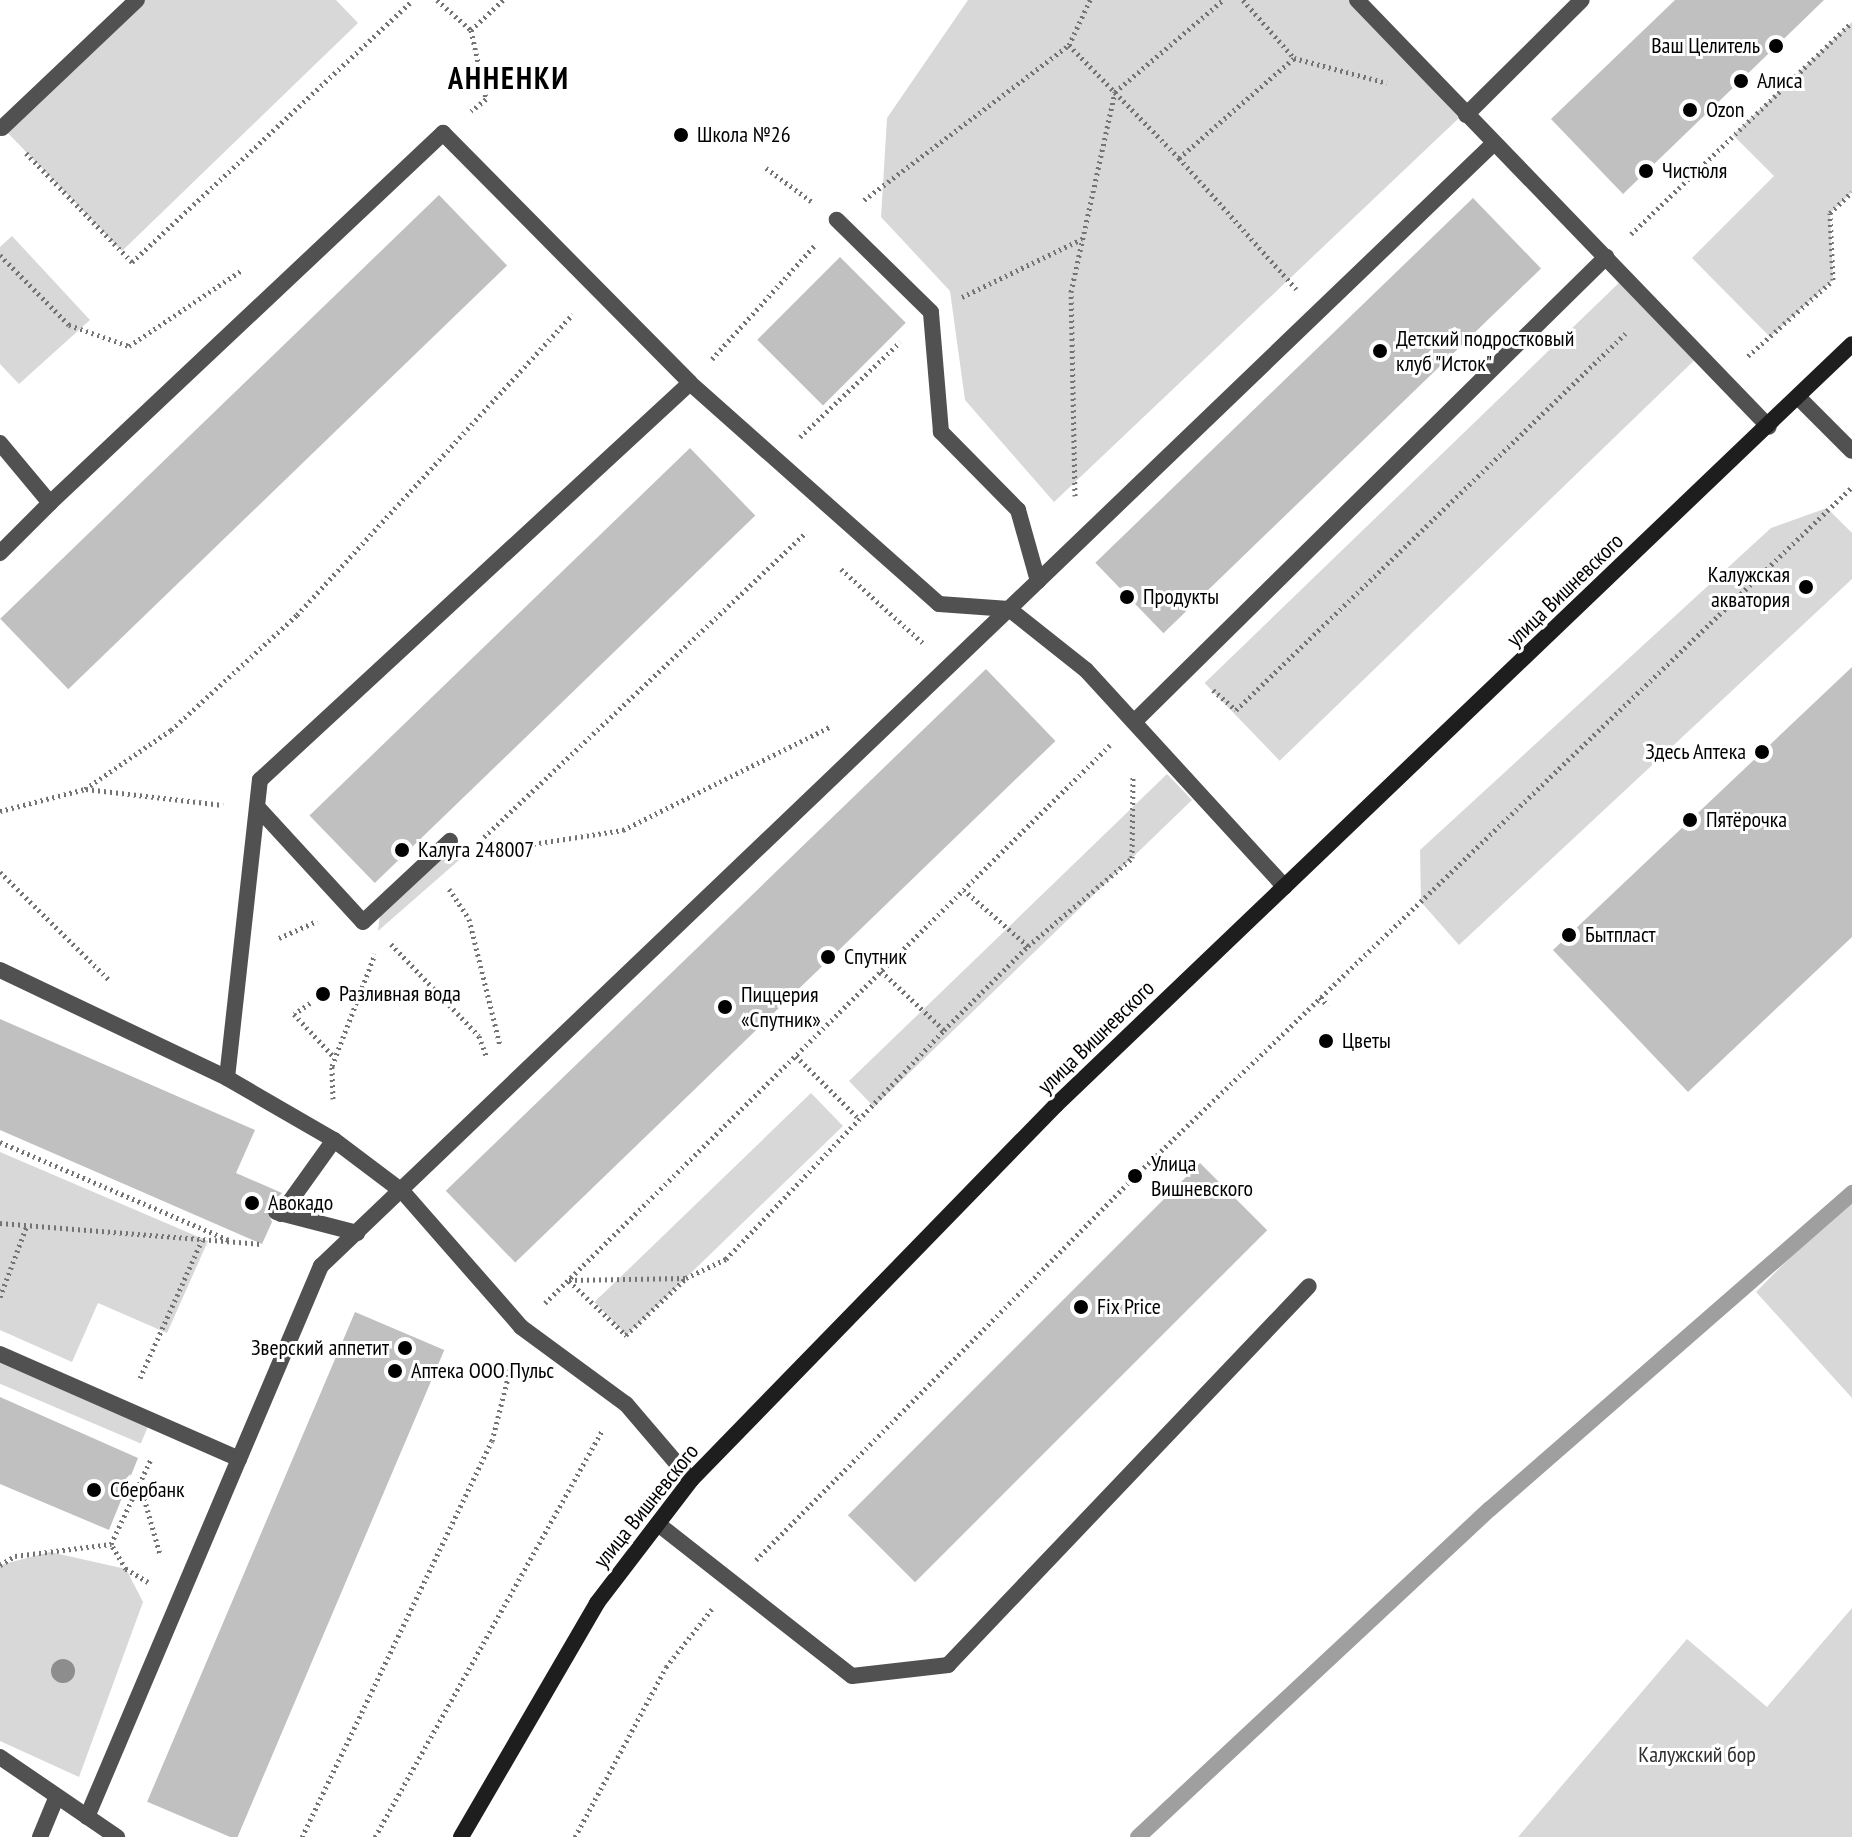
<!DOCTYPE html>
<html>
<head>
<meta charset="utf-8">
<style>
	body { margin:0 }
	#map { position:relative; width:1852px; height:1837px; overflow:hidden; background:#fff; font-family:"PT Sans Narrow",sans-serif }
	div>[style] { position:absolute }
	.green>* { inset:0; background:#d8d8d8; transform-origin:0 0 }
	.stream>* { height:16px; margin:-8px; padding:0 8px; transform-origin:8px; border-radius:8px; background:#9f9f9f }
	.building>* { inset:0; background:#c0c0c0; transform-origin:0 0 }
	.path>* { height:5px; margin-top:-2.5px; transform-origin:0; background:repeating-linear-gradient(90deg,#737373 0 2px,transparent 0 6px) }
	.lane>* { height:16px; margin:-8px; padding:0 8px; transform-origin:8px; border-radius:8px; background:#515151 }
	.secondary>* { height:16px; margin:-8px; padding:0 8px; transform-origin:8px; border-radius:8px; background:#1e1e1e }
	.trees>* { width:24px; height:24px; margin:-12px; border-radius:50%; background:#8d8d8d }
	.dots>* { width:22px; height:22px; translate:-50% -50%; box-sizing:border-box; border:4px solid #fff; border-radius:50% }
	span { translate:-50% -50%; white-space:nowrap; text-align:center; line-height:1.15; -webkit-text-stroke:6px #fff; paint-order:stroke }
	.poi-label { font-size:22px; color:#000 }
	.right { translate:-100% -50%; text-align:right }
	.left { translate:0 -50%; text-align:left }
	.street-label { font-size:22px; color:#000 }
	.park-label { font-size:22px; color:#2f2f2f }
	.district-label { font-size:30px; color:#000; font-weight:700; letter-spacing:2px }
</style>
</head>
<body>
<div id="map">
	<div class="green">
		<i style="clip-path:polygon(138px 0,336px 0,358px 23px,122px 251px,4px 129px)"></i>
		<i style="clip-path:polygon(968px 0,1350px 0,1459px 118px,1054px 502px,965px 400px,950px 291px,881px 217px,887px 118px)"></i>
		<i style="clip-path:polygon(1852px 22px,1852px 192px,1830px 213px,1833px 280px,1770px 337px,1692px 258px,1774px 176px,1733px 135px)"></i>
		<i style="clip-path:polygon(12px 236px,90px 320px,19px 384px,0 364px,0 247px)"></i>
		<i style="left:1624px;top:278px;width:108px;height:583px;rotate:46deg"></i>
		<i style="clip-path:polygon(1827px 508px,1852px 533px,1852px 579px,1459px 945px,1421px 902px,1420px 850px,1771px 528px)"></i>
		<i style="left:1167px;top:774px;width:36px;height:442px;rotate:46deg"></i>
		<i style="clip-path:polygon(450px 841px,466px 854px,378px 931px,381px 906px)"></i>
		<i style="left:811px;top:1093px;width:46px;height:301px;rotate:46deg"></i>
		<i style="clip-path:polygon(0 1152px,208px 1241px,167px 1333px,98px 1303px,72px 1362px,0 1330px)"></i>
		<i style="clip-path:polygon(1852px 1195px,1852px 1398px,1756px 1292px)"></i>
		<i style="left:0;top:1363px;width:161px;height:19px;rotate:23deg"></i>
		<i style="clip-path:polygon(50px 1552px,126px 1569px,143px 1602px,79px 1777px,0 1741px,0 1565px)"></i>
		<i style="clip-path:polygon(1852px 1608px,1852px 1837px,1518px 1837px,1687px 1639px,1767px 1707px)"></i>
	</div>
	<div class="stream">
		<i style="left:1138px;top:1837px;width:481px;rotate:-43deg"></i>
		<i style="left:1490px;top:1509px;width:481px;rotate:-41.1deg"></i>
	</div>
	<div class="building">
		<i style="clip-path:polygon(1675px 0,1824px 0,1623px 194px,1551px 119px)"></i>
		<i style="left:439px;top:195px;width:98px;height:610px;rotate:46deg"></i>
		<i style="left:1473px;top:198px;width:98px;height:525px;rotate:46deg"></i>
		<i style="left:840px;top:257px;width:93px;height:117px;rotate:45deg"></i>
		<i style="left:690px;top:448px;width:94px;height:529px;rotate:46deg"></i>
		<i style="clip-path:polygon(1852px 667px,1852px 937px,1688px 1092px,1553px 950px)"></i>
		<i style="left:986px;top:669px;width:100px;height:751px;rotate:46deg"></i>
		<i style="clip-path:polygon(0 1019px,255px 1130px,236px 1173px,282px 1193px,266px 1209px,272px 1222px,262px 1244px,0 1130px)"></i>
		<i style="left:1200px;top:1163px;width:95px;height:498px;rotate:45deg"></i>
		<i style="left:355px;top:1312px;width:97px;height:532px;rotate:23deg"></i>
		<i style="clip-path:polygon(0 1397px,138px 1458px,109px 1530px,0 1484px)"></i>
	</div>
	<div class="path">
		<i style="left:437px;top:0;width:45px;rotate:41.4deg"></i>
		<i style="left:471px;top:30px;width:71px;rotate:77.7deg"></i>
		<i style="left:486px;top:99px;width:19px;rotate:141deg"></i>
		<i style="left:1243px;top:0;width:77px;rotate:48.7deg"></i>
		<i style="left:471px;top:30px;width:44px;rotate:-43.2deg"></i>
		<i style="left:1069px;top:45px;width:158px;rotate:45.8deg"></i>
		<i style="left:1179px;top:158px;width:152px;rotate:-41deg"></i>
		<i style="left:1294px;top:58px;width:96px;rotate:15deg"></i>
		<i style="left:26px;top:153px;width:152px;rotate:45.8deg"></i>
		<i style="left:132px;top:262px;width:384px;rotate:-43deg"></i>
		<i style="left:1179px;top:158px;width:176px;rotate:48.2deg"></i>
		<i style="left:766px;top:168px;width:56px;rotate:36.3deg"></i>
		<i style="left:864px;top:200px;width:257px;rotate:-37.1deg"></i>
		<i style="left:1069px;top:45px;width:50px;rotate:-65deg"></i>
		<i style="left:1631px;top:234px;width:306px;rotate:-43.8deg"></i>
		<i style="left:0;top:255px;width:98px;rotate:45.4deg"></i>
		<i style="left:69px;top:325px;width:64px;rotate:19.3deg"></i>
		<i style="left:129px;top:346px;width:136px;rotate:-33.9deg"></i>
		<i style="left:962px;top:297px;width:133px;rotate:-25.8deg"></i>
		<i style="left:1748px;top:356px;width:114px;rotate:-41.8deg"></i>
		<i style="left:1833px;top:280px;width:67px;rotate:-92.6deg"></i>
		<i style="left:1830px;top:213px;width:30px;rotate:-44deg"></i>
		<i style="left:712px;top:359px;width:154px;rotate:-47.9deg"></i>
		<i style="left:800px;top:437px;width:138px;rotate:-43.5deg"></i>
		<i style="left:1075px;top:496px;width:204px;rotate:-91.1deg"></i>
		<i style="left:1071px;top:292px;width:205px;rotate:-77.6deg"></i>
		<i style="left:1115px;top:92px;width:142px;rotate:-40.4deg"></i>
		<i style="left:841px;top:569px;width:110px;rotate:42.1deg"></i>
		<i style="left:1213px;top:690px;width:30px;rotate:41deg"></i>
		<i style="left:1236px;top:710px;width:544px;rotate:-44.03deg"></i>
		<i style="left:86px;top:789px;width:138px;rotate:6.7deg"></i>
		<i style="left:0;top:811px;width:88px;rotate:-14.5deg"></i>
		<i style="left:85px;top:789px;width:104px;rotate:-34.5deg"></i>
		<i style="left:171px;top:730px;width:171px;rotate:-42.4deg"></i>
		<i style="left:297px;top:615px;width:408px;rotate:-47.5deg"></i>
		<i style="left:484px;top:837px;width:442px;rotate:-43.4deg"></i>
		<i style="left:480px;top:852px;width:145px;rotate:-8.7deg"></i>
		<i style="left:623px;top:830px;width:233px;rotate:-26.5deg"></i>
		<i style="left:0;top:872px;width:155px;rotate:44.7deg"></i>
		<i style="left:449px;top:889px;width:36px;rotate:56deg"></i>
		<i style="left:469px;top:919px;width:130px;rotate:76.2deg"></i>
		<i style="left:279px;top:938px;width:42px;rotate:-24.1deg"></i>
		<i style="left:391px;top:944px;width:127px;rotate:46.3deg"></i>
		<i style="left:479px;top:1036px;width:23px;rotate:70deg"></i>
		<i style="left:1028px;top:946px;width:136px;rotate:-40.2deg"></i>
		<i style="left:1132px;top:858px;width:83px;rotate:-89.3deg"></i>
		<i style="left:881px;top:971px;width:86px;rotate:43.1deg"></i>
		<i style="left:944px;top:1030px;width:119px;rotate:-45deg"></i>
		<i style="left:1028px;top:946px;width:85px;rotate:-138.8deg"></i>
		<i style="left:1320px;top:997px;width:12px;rotate:48deg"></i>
		<i style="left:310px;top:1003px;width:19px;rotate:145deg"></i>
		<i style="left:294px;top:1014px;width:59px;rotate:47.1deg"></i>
		<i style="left:796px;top:1056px;width:86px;rotate:45deg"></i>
		<i style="left:333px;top:1099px;width:33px;rotate:-92deg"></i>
		<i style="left:332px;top:1066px;width:120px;rotate:-69deg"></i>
		<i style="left:0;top:1142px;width:251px;rotate:23.2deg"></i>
		<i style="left:0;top:1223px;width:261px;rotate:4.6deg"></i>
		<i style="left:569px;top:1280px;width:117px;rotate:-1deg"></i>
		<i style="left:686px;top:1278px;width:44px;rotate:-25.4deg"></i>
		<i style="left:726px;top:1259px;width:316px;rotate:-46.4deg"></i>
		<i style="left:569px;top:1281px;width:79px;rotate:43.5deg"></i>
		<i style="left:626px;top:1335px;width:83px;rotate:-43.5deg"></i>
		<i style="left:0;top:1297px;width:77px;rotate:-69.4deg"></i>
		<i style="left:545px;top:1303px;width:794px;rotate:-44.64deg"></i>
		<i style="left:140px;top:1378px;width:151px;rotate:-65.8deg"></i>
		<i style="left:141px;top:1487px;width:70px;rotate:74.2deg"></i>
		<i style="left:756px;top:1560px;width:540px;rotate:-45.38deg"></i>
		<i style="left:1135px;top:1176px;width:994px;rotate:-43.86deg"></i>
		<i style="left:0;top:1565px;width:17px;rotate:-31deg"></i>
		<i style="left:15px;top:1556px;width:97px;rotate:-7.1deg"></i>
		<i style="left:148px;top:1582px;width:26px;rotate:-149deg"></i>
		<i style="left:126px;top:1569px;width:29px;rotate:-121deg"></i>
		<i style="left:111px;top:1544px;width:94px;rotate:-64.8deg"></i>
		<i style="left:302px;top:1837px;width:439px;rotate:-64.4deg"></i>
		<i style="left:492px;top:1441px;width:81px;rotate:-75.8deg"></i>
		<i style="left:375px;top:1837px;width:466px;rotate:-60.8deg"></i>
		<i style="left:575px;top:1837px;width:193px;rotate:-61.8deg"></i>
		<i style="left:666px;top:1667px;width:74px;rotate:-51.6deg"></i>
	</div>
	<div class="lane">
		<i style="left:1357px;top:0;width:593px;rotate:46.02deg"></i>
		<i style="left:1466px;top:115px;width:163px;rotate:-44.8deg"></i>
		<i style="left:2px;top:128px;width:186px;rotate:-43.5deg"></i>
		<i style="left:1798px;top:397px;width:76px;rotate:45deg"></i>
		<i style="left:0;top:443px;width:78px;rotate:50.2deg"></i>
		<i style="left:50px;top:503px;width:71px;rotate:135deg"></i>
		<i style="left:50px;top:503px;width:540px;rotate:-43.27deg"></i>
		<i style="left:443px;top:133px;width:351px;rotate:45.3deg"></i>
		<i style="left:690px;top:383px;width:333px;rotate:41.6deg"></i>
		<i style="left:939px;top:604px;width:70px;rotate:4.1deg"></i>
		<i style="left:1009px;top:609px;width:98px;rotate:38.4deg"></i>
		<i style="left:1086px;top:670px;width:294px;rotate:47.5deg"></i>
		<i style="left:1038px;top:581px;width:629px;rotate:-43.84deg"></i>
		<i style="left:1134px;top:722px;width:663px;rotate:-44.57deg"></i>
		<i style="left:260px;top:810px;width:152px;rotate:47.4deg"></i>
		<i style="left:363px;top:922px;width:119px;rotate:-43deg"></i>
		<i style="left:0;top:970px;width:251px;rotate:25.4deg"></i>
		<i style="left:227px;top:1078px;width:124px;rotate:30.1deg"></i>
		<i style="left:334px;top:1140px;width:86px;rotate:37deg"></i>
		<i style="left:403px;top:1192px;width:179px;rotate:48.8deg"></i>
		<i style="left:521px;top:1327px;width:130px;rotate:36.3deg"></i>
		<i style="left:626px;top:1404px;width:100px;rotate:49.5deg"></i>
		<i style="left:227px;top:1078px;width:300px;rotate:-83.7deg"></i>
		<i style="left:260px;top:780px;width:585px;rotate:-42.71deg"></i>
		<i style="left:276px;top:1212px;width:84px;rotate:14.5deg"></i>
		<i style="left:281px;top:1214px;width:91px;rotate:-54.4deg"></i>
		<i style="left:0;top:1354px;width:261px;rotate:23.7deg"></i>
		<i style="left:239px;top:1459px;width:210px;rotate:-67deg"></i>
		<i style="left:321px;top:1266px;width:992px;rotate:-43.69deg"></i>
		<i style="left:1038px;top:581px;width:74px;rotate:-105.7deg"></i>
		<i style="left:1018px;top:510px;width:110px;rotate:-134.6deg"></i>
		<i style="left:941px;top:432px;width:120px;rotate:-94.8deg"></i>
		<i style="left:931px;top:312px;width:132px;rotate:-135.6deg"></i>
		<i style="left:658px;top:1524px;width:246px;rotate:38.1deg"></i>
		<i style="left:852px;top:1676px;width:97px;rotate:-6.5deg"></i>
		<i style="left:948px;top:1665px;width:523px;rotate:-46.39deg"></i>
		<i style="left:0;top:1757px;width:142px;rotate:34.4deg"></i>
		<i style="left:87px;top:1817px;width:389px;rotate:-67deg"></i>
		<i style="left:40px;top:1837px;width:44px;rotate:-67.5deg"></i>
	</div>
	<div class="secondary">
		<i style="left:461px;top:1837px;width:271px;rotate:-59.8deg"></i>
		<i style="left:597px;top:1603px;width:155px;rotate:-52.6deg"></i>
		<i style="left:691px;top:1480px;width:523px;rotate:-45.77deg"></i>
		<i style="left:1056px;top:1105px;width:1101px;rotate:-43.71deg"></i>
	</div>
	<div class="trees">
		<i style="left:63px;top:1671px"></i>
	</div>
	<div class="dots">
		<i style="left:1776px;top:46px;background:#000"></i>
		<i style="left:1741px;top:81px;background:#000"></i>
		<i style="left:1690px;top:110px;background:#000"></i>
		<i style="left:681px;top:135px;background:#000"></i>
		<i style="left:1646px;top:171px;background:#000"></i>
		<i style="left:1380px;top:351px;background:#000"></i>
		<i style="left:1806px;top:587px;background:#000"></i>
		<i style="left:1127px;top:597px;background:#000"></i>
		<i style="left:1762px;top:752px;background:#000"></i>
		<i style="left:1690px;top:820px;background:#000"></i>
		<i style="left:402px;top:850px;background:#000"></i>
		<i style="left:1569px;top:935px;background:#000"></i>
		<i style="left:828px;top:957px;background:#000"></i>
		<i style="left:323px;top:994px;background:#000"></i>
		<i style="left:725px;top:1007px;background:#000"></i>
		<i style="left:1326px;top:1041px;background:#000"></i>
		<i style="left:1135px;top:1176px;background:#000"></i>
		<i style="left:252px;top:1203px;background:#000"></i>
		<i style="left:1081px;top:1307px;background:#000"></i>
		<i style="left:405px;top:1348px;background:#000"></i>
		<i style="left:395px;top:1371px;background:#000"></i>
		<i style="left:94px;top:1490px;background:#000"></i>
	</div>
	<div class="poi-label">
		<span class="right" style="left:1760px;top:46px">Ваш Целитель</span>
		<span class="left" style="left:1757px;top:81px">Алиса</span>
		<span class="left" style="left:1706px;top:110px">Ozon</span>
		<span class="left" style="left:697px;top:135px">Школа №26</span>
		<span class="left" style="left:1662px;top:171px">Чистюля</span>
		<span class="left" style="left:1396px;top:351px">Детский подростковый<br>клуб "Исток"</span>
		<span class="right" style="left:1790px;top:587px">Калужская<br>акватория</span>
		<span class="left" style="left:1143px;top:597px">Продукты</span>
		<span class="right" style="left:1746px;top:752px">Здесь Аптека</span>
		<span class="left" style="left:1706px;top:820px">Пятёрочка</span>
		<span class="left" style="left:418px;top:850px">Калуга 248007</span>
		<span class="left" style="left:1585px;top:935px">Бытпласт</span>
		<span class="left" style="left:844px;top:957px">Спутник</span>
		<span class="left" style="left:339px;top:994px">Разливная вода</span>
		<span class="left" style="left:741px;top:1007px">Пиццерия<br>«Спутник»</span>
		<span class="left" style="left:1342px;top:1041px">Цветы</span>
		<span class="left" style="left:1151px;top:1176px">Улица<br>Вишневского</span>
		<span class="left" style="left:268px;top:1203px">Авокадо</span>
		<span class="left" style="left:1097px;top:1307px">Fix Price</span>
		<span class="right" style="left:389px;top:1348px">Зверский аппетит</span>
		<span class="left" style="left:411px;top:1371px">Аптека ООО Пульс</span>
		<span class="left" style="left:110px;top:1490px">Сбербанк</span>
	</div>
	<div class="street-label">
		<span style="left:1565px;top:590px;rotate:-44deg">улица Вишневского</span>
		<span style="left:1096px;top:1037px;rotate:-44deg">улица Вишневского</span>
		<span style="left:646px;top:1506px;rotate:-51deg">улица Вишневского</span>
	</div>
	<div class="park-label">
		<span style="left:1697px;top:1755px">Калужский бор</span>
	</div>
	<div class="district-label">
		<span style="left:509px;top:78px">АННЕНКИ</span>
	</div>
</div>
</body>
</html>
